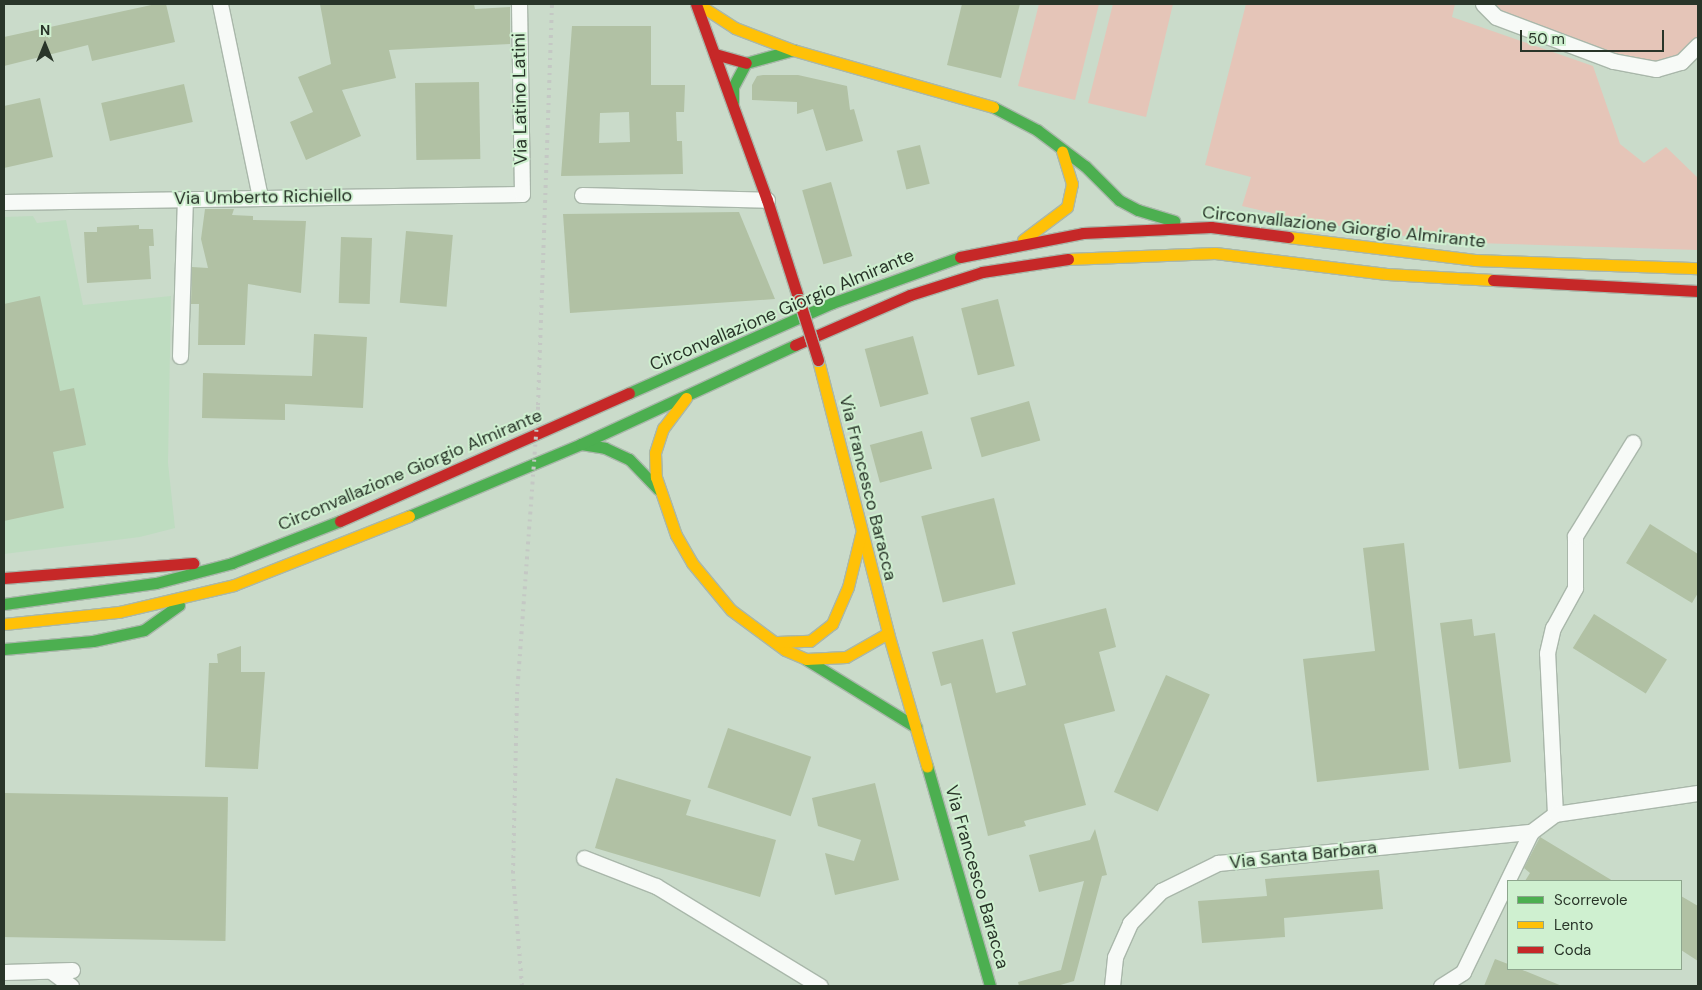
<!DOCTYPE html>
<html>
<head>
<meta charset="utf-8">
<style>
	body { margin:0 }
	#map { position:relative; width:1702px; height:990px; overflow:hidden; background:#cadbca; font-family:"DM Sans",sans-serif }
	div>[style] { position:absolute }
	.built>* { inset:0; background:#bedcc0 }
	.green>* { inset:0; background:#e5c5b8 }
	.building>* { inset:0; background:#b1c1a4; transform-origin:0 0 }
	.roads { filter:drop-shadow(1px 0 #a9b7aa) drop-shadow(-1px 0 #a9b7aa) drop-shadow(0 1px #a9b7aa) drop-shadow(0 -1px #a9b7aa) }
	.street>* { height:15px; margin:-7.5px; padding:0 7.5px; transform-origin:7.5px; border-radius:7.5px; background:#f7faf7 }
	.fast>* { height:11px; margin:-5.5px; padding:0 5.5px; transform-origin:5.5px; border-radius:5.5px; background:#4caf50 }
	.slow>* { height:11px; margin:-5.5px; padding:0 5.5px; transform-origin:5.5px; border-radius:5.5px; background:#ffc107 }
	.jam>* { height:11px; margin:-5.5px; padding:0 5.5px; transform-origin:5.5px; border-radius:5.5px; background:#c62828 }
	.rail>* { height:4px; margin-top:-2px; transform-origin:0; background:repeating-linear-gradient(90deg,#c4c8c4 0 2.5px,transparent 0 7.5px) }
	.bridges { filter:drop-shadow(1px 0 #a9b7aa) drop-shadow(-1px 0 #a9b7aa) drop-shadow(0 1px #a9b7aa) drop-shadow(0 -1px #a9b7aa) }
	.jam-bridge>* { height:11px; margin:-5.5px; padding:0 5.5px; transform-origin:5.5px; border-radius:5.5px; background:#c62828 }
	span { translate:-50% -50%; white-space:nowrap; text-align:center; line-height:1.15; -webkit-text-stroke:4px #cff0d0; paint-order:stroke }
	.street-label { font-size:18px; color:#293529 }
	.frame { position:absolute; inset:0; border:5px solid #293529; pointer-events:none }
	.legend { position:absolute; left:1507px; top:880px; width:175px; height:90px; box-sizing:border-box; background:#cff0d0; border:1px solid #8da58d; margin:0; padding:6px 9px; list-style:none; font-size:15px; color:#293529 }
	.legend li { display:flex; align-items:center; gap:10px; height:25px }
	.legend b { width:25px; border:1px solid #8da58d }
	.north { position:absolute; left:20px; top:20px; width:50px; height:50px; -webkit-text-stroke:4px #cff0d0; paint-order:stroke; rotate:0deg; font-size:14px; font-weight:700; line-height:20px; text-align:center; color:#293529 }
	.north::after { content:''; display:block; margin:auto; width:18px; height:22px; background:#293529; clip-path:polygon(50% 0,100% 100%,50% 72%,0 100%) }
	.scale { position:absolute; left:1520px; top:30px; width:144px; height:22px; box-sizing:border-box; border:2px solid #293529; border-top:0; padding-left:6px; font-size:15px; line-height:18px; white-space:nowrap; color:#293529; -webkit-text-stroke:4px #cff0d0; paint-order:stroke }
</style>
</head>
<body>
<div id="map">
	<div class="built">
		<i style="clip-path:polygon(33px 216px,37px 223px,66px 220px,83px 305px,171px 296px,168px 463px,175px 528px,140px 537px,4px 554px,4px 217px)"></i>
	</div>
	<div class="green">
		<i style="clip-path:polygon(1039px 4px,1099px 4px,1075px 100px,1018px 86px)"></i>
		<i style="clip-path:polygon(1113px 4px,1173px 4px,1146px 117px,1088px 103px)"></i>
		<i style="clip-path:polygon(1246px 4px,1455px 4px,1452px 17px,1593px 66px,1620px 144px,1644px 163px,1666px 147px,1698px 178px,1698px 250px,1476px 243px,1396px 235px,1307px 221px,1242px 206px,1251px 177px,1205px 165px)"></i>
		<i style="clip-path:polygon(1483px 4px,1698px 4px,1698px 45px,1681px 62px,1613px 61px)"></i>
	</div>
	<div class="building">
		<i style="clip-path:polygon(156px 4px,166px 4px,175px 42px,92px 61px,88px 45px,4px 66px,4px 37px)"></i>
		<i style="clip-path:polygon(320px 4px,474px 4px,475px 9px,510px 7px,510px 44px,389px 50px,396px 78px,342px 90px,361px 136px,306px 160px,290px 122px,313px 112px,298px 77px,331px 64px)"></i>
		<i style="clip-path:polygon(962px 4px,1020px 4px,1001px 78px,947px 65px)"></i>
		<i style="clip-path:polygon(evenodd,572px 26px,651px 26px,651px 85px,685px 85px,684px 112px,676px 112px,677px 141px,682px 141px,683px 174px,561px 176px,572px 26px,629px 112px,630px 142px,599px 143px,600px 113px,629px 112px)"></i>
		<i style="clip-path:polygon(763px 75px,798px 75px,847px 86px,850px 110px,854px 109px,863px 141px,826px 151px,813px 109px,797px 114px,797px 102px,752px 100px,752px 85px,757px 76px)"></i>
		<i style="left:479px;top:82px;width:77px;height:64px;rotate:89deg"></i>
		<i style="left:184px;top:84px;width:39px;height:85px;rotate:77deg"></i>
		<i style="clip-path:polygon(40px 98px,53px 157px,4px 168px,4px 106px)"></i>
		<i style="left:920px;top:145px;width:40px;height:24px;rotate:76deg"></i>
		<i style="left:831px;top:182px;width:77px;height:30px;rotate:74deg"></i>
		<i style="clip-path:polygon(205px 209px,234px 209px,232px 215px,253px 216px,253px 220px,306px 221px,301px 293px,248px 284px,245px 345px,198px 345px,199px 304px,191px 304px,192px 267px,208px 268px,201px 239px)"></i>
		<i style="clip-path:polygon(739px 212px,775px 299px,570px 313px,563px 214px)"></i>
		<i style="clip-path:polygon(139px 225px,139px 229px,153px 229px,154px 246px,149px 246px,151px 279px,87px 283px,84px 232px,97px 232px,97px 227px)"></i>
		<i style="left:406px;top:231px;width:47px;height:72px;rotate:5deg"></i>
		<i style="left:341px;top:237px;width:31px;height:66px;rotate:2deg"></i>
		<i style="clip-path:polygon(40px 296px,60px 391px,74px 388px,86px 445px,53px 452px,64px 508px,4px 521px,4px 304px)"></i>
		<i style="left:998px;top:299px;width:69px;height:38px;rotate:76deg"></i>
		<i style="clip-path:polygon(314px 334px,367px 337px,363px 408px,285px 404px,285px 420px,202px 418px,203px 373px,312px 376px)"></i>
		<i style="left:913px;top:336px;width:60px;height:50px;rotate:75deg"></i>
		<i style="left:1029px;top:401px;width:41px;height:61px;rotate:74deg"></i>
		<i style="left:922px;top:431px;width:39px;height:54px;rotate:75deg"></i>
		<i style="left:994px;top:498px;width:89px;height:75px;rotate:76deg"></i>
		<i style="clip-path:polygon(1650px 524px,1698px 554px,1698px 593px,1692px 603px,1626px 563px)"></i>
		<i style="clip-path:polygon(1404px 543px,1429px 770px,1317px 782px,1303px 659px,1375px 651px,1363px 548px)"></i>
		<i style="clip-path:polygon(1106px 608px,1116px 647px,1099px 652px,1115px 711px,1064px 724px,1086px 805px,1024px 821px,1026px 826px,988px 836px,951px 683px,941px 686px,932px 652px,983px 639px,996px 693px,1026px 685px,1012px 632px)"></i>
		<i style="left:1594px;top:614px;width:86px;height:40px;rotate:32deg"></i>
		<i style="clip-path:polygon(1472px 619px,1474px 636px,1495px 633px,1511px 762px,1459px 769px,1440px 623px)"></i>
		<i style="clip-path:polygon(241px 646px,241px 672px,265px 672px,258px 769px,205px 767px,209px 663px,218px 663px,217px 654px)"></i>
		<i style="left:1166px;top:675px;width:48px;height:128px;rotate:24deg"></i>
		<i style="left:728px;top:728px;width:88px;height:63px;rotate:19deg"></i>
		<i style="clip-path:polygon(616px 778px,691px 800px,686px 815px,776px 840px,760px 897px,595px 848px)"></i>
		<i style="clip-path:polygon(875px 783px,899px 880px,835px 895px,825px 853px,854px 861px,861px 840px,818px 826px,812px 798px)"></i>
		<i style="left:4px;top:793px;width:224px;height:144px;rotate:1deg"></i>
		<i style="clip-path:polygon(1095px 829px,1107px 875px,1102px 876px,1074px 981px,1057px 986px,1019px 986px,1018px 982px,1061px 970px,1084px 881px,1039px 892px,1029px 855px,1090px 840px)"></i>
		<i style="clip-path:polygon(1540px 837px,1613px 881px,1525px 881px,1530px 873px,1524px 868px)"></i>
		<i style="clip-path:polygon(1379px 870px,1383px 909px,1284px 918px,1285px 937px,1202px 943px,1198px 901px,1267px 896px,1265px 879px)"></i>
		<i style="clip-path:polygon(1681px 896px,1698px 906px,1698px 961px,1681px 950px)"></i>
		<i style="clip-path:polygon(1495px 959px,1508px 964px,1508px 969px,1520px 969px,1562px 986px,1484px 986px)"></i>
	</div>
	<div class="roads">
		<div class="street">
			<i style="left:220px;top:4px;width:197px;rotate:78.3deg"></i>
			<i style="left:1483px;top:4px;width:18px;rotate:45deg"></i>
			<i style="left:1496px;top:17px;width:125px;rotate:20.6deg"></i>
			<i style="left:1613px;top:61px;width:44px;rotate:10.5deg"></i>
			<i style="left:1656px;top:69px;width:26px;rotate:-16deg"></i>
			<i style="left:1681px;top:62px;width:24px;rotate:-45deg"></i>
			<i style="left:582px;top:195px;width:185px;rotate:1.5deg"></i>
			<i style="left:4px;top:202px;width:518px;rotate:-0.88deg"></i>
			<i style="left:522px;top:194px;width:190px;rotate:-90.9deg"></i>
			<i style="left:180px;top:356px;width:157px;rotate:-88.2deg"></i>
			<i style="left:1555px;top:814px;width:161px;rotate:-92.8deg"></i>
			<i style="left:1547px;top:653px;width:26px;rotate:-77deg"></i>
			<i style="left:1553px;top:628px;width:46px;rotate:-61.2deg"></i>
			<i style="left:1575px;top:588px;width:52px;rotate:-90deg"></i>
			<i style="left:1575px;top:536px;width:110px;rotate:-58.3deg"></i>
			<i style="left:584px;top:858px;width:77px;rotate:21.3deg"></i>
			<i style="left:656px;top:886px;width:192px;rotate:31.4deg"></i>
			<i style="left:51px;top:971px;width:25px;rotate:37deg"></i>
			<i style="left:4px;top:972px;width:68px;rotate:-1.7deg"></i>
			<i style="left:1112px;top:986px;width:29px;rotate:-84deg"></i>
			<i style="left:1115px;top:957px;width:37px;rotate:-66deg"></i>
			<i style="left:1130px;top:923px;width:45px;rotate:-45.9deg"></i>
			<i style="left:1161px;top:891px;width:64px;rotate:-26.2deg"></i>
			<i style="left:1218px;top:863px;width:315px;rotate:-5.7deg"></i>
			<i style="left:1441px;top:986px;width:26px;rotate:-32deg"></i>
			<i style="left:1463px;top:972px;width:156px;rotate:-64.1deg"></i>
			<i style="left:1531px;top:832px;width:30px;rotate:-37deg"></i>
			<i style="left:1555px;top:814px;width:145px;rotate:-8.4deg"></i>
		</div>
		<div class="fast">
			<i style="left:733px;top:102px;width:15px;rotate:-90deg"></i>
			<i style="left:733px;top:87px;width:27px;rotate:-62deg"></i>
			<i style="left:746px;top:63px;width:49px;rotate:-15.5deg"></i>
			<i style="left:993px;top:107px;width:50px;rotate:27.6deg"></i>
			<i style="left:1037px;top:130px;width:60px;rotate:36.9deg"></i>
			<i style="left:1085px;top:166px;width:48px;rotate:45deg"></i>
			<i style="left:1119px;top:200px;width:21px;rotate:28deg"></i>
			<i style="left:1138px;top:210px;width:38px;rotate:17deg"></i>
			<i style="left:629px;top:393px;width:222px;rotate:-23.9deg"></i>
			<i style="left:832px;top:303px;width:136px;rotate:-19.8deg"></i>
			<i style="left:581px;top:444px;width:24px;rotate:9deg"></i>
			<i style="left:605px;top:448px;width:26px;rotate:25deg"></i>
			<i style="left:629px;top:459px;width:42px;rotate:46deg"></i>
			<i style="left:409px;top:516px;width:186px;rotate:-22.7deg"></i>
			<i style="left:581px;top:444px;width:236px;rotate:-24.8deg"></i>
			<i style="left:4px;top:604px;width:153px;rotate:-7.9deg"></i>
			<i style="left:156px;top:583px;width:79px;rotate:-14.7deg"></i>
			<i style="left:232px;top:563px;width:116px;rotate:-21.3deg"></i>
			<i style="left:4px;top:649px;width:89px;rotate:-5.1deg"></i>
			<i style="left:93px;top:641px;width:52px;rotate:-12.2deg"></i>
			<i style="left:144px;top:630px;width:43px;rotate:-35.5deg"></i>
			<i style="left:807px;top:660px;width:128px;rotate:31.6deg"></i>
			<i style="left:927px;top:766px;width:229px;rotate:74deg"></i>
		</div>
		<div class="slow">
			<i style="left:698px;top:4px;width:44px;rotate:33deg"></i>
			<i style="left:735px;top:28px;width:62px;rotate:20.8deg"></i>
			<i style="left:793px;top:50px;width:208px;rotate:15.9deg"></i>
			<i style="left:1288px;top:237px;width:188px;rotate:7deg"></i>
			<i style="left:1475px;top:260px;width:223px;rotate:2.1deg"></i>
			<i style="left:1023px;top:240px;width:55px;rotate:-36.9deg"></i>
			<i style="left:1067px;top:207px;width:24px;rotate:-78deg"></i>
			<i style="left:1072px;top:184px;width:34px;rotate:-107deg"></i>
			<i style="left:1068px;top:259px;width:147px;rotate:-2.3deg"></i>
			<i style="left:1215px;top:253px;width:173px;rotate:7deg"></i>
			<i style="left:1387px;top:274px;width:106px;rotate:3.2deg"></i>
			<i style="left:818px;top:360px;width:282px;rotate:75.6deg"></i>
			<i style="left:888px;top:633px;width:139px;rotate:73.7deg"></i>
			<i style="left:686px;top:398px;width:38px;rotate:127deg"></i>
			<i style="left:663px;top:428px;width:26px;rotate:108deg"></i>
			<i style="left:655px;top:453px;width:24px;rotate:88deg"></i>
			<i style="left:656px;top:477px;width:61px;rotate:71deg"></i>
			<i style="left:676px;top:535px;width:32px;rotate:60deg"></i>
			<i style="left:692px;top:563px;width:61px;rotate:50.3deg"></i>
			<i style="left:731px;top:610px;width:67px;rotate:36.5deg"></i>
			<i style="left:785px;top:650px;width:23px;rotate:23deg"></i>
			<i style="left:806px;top:659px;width:40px;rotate:-2.9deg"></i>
			<i style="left:846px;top:657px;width:48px;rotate:-29.7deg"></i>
			<i style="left:4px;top:624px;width:116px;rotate:-6deg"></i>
			<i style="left:119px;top:612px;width:118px;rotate:-13.2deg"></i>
			<i style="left:234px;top:585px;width:188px;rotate:-21.5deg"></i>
			<i style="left:777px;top:642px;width:33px;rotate:-2deg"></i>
			<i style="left:810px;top:641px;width:28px;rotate:-38deg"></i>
			<i style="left:832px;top:624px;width:40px;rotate:-66.6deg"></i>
			<i style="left:848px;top:587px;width:55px;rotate:-76.2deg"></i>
		</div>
		<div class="jam">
			<i style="left:696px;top:4px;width:208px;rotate:70.1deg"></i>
			<i style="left:767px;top:200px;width:105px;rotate:72.3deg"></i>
			<i style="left:715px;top:54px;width:32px;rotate:16deg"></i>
			<i style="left:960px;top:257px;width:125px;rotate:-11deg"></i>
			<i style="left:1083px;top:233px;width:128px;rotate:-2.7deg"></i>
			<i style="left:1211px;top:227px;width:78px;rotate:7.4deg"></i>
			<i style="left:1493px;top:280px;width:205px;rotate:3.1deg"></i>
			<i style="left:795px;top:345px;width:125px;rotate:-23.5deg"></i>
			<i style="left:910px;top:295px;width:76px;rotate:-17.7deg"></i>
			<i style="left:982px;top:272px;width:87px;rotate:-8.6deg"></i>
			<i style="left:340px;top:521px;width:316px;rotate:-23.9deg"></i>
			<i style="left:4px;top:578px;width:190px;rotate:-4.5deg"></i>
		</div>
	</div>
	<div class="rail">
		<i style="left:522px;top:986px;width:113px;rotate:-94.6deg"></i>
		<i style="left:513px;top:873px;width:179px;rotate:-88.7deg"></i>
		<i style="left:517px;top:694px;width:290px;rotate:-85.8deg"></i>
		<i style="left:538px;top:405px;width:401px;rotate:-88deg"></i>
	</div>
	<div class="bridges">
		<div class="jam-bridge">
			<i style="left:799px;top:300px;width:63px;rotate:72.4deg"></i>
		</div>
	</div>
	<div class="street-label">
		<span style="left:520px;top:99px;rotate:-91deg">Via Latino Latini</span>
		<span style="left:263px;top:197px;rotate:-1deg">Via Umberto Richiello</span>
		<span style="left:1344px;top:227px;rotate:6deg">Circonvallazione Giorgio Almirante</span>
		<span style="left:782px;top:310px;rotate:-23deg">Circonvallazione Giorgio Almirante</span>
		<span style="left:410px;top:470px;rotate:-23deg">Circonvallazione Giorgio Almirante</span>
		<span style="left:868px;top:488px;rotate:76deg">Via Francesco Baracca</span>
		<span style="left:1303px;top:855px;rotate:-6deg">Via Santa Barbara</span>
		<span style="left:977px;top:877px;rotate:74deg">Via Francesco Baracca</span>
	</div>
	<div class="frame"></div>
	<ul class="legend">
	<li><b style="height:6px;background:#4caf50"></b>Scorrevole</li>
	<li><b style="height:6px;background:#ffc107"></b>Lento</li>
	<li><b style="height:6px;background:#c62828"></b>Coda</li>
	</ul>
	<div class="north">N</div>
	<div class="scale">50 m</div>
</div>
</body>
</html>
